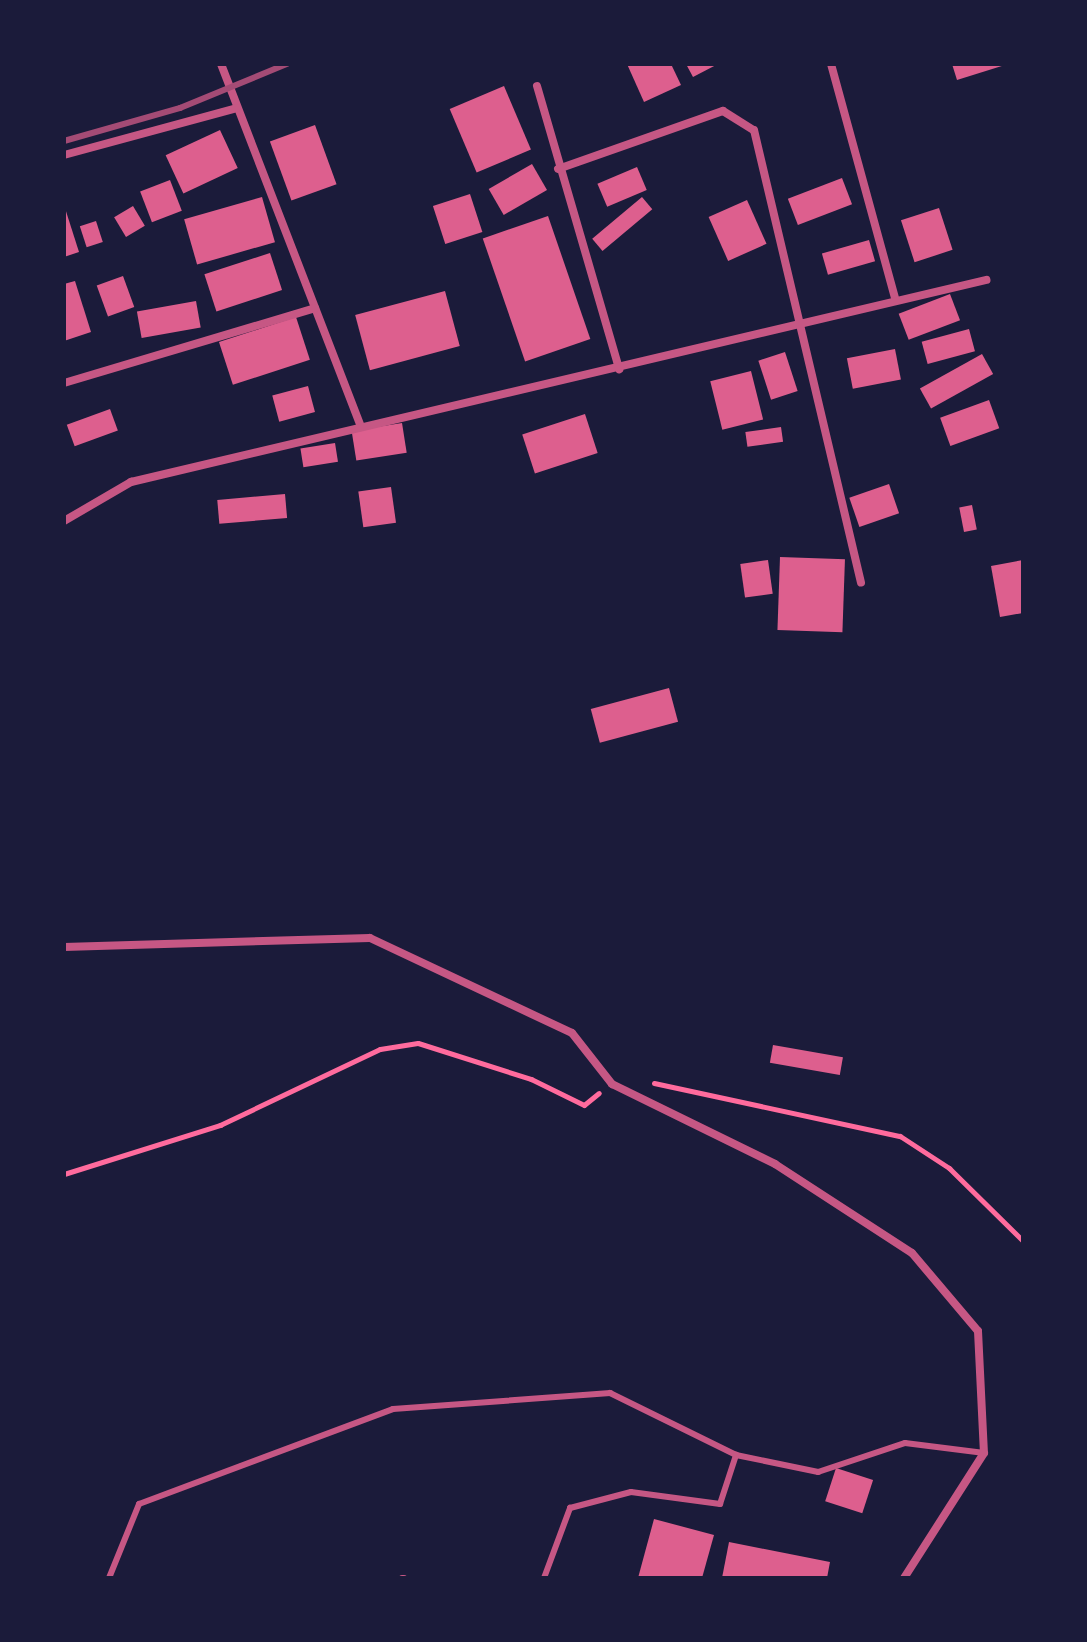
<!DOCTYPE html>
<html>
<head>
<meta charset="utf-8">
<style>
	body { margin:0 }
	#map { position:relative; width:1087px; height:1642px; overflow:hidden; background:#1b1b3a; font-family:"Libre Baskerville",serif }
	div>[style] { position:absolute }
	.building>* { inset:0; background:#dd5f8e; transform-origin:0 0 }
	.path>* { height:5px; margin:-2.5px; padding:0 2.5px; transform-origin:2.5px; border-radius:2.5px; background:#ff6b9d }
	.service>* { height:6px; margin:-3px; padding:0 3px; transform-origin:3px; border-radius:3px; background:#c65784 }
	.minor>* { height:8px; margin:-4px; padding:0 4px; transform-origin:4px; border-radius:4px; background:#c65784 }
	.rail>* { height:6px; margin:-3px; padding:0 3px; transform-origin:3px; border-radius:3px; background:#a44b75 }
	span { translate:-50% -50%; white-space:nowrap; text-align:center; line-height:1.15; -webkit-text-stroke:8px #1b1b3a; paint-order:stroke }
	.frame { position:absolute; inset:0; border:66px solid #1b1b3a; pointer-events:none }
</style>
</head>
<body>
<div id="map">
	<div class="building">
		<i style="clip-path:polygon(627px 64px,671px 64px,681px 85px,644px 102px)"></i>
		<i style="clip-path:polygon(686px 64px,718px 64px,693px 77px)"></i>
		<i style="clip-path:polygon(952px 64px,1005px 64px,1005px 65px,957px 80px)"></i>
		<i style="left:504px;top:86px;width:69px;height:59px;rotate:67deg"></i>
		<i style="left:315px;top:125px;width:63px;height:48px;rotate:70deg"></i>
		<i style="left:220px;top:130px;width:42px;height:60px;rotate:65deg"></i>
		<i style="left:532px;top:164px;width:30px;height:50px;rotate:60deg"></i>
		<i style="left:637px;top:167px;width:25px;height:43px;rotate:67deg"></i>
		<i style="left:842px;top:178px;width:28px;height:58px;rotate:69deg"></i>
		<i style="left:170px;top:180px;width:33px;height:32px;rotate:69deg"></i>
		<i style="left:470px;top:194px;width:40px;height:39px;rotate:72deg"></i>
		<i style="left:262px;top:197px;width:47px;height:81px;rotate:74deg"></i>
		<i style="left:642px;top:197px;width:16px;height:65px;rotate:50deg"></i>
		<i style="left:747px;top:200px;width:48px;height:42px;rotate:66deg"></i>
		<i style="clip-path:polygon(64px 205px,79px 252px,64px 257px)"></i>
		<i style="left:133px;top:206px;width:23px;height:22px;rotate:59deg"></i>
		<i style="left:939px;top:208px;width:44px;height:40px;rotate:72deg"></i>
		<i style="left:548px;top:216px;width:130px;height:69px;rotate:71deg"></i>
		<i style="left:96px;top:221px;width:22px;height:17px;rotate:72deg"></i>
		<i style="left:869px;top:240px;width:22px;height:49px;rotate:74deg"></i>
		<i style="left:270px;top:253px;width:39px;height:69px;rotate:72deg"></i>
		<i style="left:123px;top:276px;width:33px;height:28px;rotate:70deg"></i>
		<i style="clip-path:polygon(75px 281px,91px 332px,64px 341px,64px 284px)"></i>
		<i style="left:445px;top:291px;width:57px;height:93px;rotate:75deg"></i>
		<i style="left:950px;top:294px;width:28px;height:55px;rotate:69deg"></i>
		<i style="left:196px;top:301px;width:27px;height:60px;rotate:80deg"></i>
		<i style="left:296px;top:317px;width:45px;height:81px;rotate:72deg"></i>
		<i style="left:969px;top:329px;width:23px;height:49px;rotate:75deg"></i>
		<i style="left:895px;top:349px;width:31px;height:49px;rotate:79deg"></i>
		<i style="left:785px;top:352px;width:41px;height:28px;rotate:72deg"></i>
		<i style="left:982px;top:354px;width:23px;height:71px;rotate:61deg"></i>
		<i style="left:751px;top:371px;width:50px;height:42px;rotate:76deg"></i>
		<i style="left:308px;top:386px;width:27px;height:37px;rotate:75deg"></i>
		<i style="left:989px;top:400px;width:30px;height:52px;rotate:70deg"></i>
		<i style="left:110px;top:409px;width:23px;height:46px;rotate:70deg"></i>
		<i style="left:585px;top:414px;width:41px;height:66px;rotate:72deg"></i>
		<i style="left:402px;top:423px;width:30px;height:51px;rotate:81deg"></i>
		<i style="left:781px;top:427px;width:15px;height:36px;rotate:82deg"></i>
		<i style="left:335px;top:443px;width:19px;height:35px;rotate:81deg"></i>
		<i style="left:889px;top:484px;width:31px;height:42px;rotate:71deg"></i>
		<i style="left:391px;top:487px;width:36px;height:33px;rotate:82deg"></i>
		<i style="left:285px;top:494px;width:24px;height:68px;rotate:85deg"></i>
		<i style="left:972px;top:505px;width:25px;height:13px;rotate:79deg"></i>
		<i style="left:780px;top:557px;width:65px;height:73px;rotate:2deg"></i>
		<i style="left:768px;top:560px;width:34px;height:28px;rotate:82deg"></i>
		<i style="clip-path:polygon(1023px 560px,1023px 613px,1000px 617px,991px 566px)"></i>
		<i style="left:669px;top:688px;width:35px;height:81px;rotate:75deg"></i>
		<i style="left:773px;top:1045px;width:71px;height:18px;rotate:10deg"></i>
		<i style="left:836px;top:1468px;width:39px;height:35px;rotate:18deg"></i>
		<i style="clip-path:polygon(654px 1519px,714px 1535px,702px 1578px,638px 1578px)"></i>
		<i style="clip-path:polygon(729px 1542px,830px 1562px,827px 1578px,722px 1578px)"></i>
	</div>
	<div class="path">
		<i style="left:654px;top:1083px;width:252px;rotate:12.2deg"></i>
		<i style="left:900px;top:1136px;width:59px;rotate:33.1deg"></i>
		<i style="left:949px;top:1168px;width:104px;rotate:44.6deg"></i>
		<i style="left:64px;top:1174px;width:164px;rotate:-17.4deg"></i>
		<i style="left:220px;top:1125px;width:177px;rotate:-25.4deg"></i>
		<i style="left:380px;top:1049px;width:38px;rotate:-9deg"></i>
		<i style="left:418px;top:1043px;width:119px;rotate:17.7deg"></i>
		<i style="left:531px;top:1079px;width:59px;rotate:26.1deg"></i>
		<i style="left:584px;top:1105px;width:19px;rotate:-39deg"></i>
	</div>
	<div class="service">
		<i style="left:109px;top:1578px;width:80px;rotate:-67.9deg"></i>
		<i style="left:139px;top:1504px;width:271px;rotate:-20.5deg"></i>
		<i style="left:393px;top:1409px;width:218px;rotate:-4.2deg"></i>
		<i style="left:610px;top:1393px;width:140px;rotate:26.2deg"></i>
		<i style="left:736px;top:1455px;width:84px;rotate:11.7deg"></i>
		<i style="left:818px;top:1472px;width:92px;rotate:-18.4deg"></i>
		<i style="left:905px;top:1443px;width:80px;rotate:7.2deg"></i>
		<i style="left:402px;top:1578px;width:2px"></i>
		<i style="left:544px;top:1578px;width:75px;rotate:-69.6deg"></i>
		<i style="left:570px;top:1508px;width:63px;rotate:-14.7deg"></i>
		<i style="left:631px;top:1492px;width:90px;rotate:7.7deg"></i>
		<i style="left:720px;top:1504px;width:52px;rotate:-71.9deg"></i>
	</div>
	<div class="minor">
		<i style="left:221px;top:64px;width:387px;rotate:68.9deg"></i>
		<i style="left:831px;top:64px;width:243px;rotate:74.7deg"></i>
		<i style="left:537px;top:86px;width:295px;rotate:73.8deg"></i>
		<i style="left:64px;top:155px;width:179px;rotate:-15.2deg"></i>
		<i style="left:558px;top:169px;width:175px;rotate:-19.4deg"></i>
		<i style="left:723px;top:111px;width:36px;rotate:32deg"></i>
		<i style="left:754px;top:130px;width:465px;rotate:76.7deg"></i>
		<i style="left:64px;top:383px;width:262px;rotate:-16.6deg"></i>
		<i style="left:64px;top:521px;width:78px;rotate:-30.2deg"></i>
		<i style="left:131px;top:482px;width:879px;rotate:-13.29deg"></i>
		<i style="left:64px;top:947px;width:306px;rotate:-1.7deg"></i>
		<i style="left:370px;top:938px;width:223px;rotate:25.2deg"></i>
		<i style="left:572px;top:1033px;width:65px;rotate:51.9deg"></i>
		<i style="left:612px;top:1084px;width:182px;rotate:26.1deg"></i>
		<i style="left:775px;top:1164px;width:163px;rotate:33deg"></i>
		<i style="left:912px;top:1253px;width:102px;rotate:49.8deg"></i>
		<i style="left:978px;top:1331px;width:122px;rotate:87.2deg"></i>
		<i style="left:984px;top:1453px;width:148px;rotate:122.6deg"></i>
	</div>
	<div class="rail">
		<i style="left:64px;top:141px;width:121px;rotate:-15.9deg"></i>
		<i style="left:180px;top:108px;width:116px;rotate:-22.4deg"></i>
	</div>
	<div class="frame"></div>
</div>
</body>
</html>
